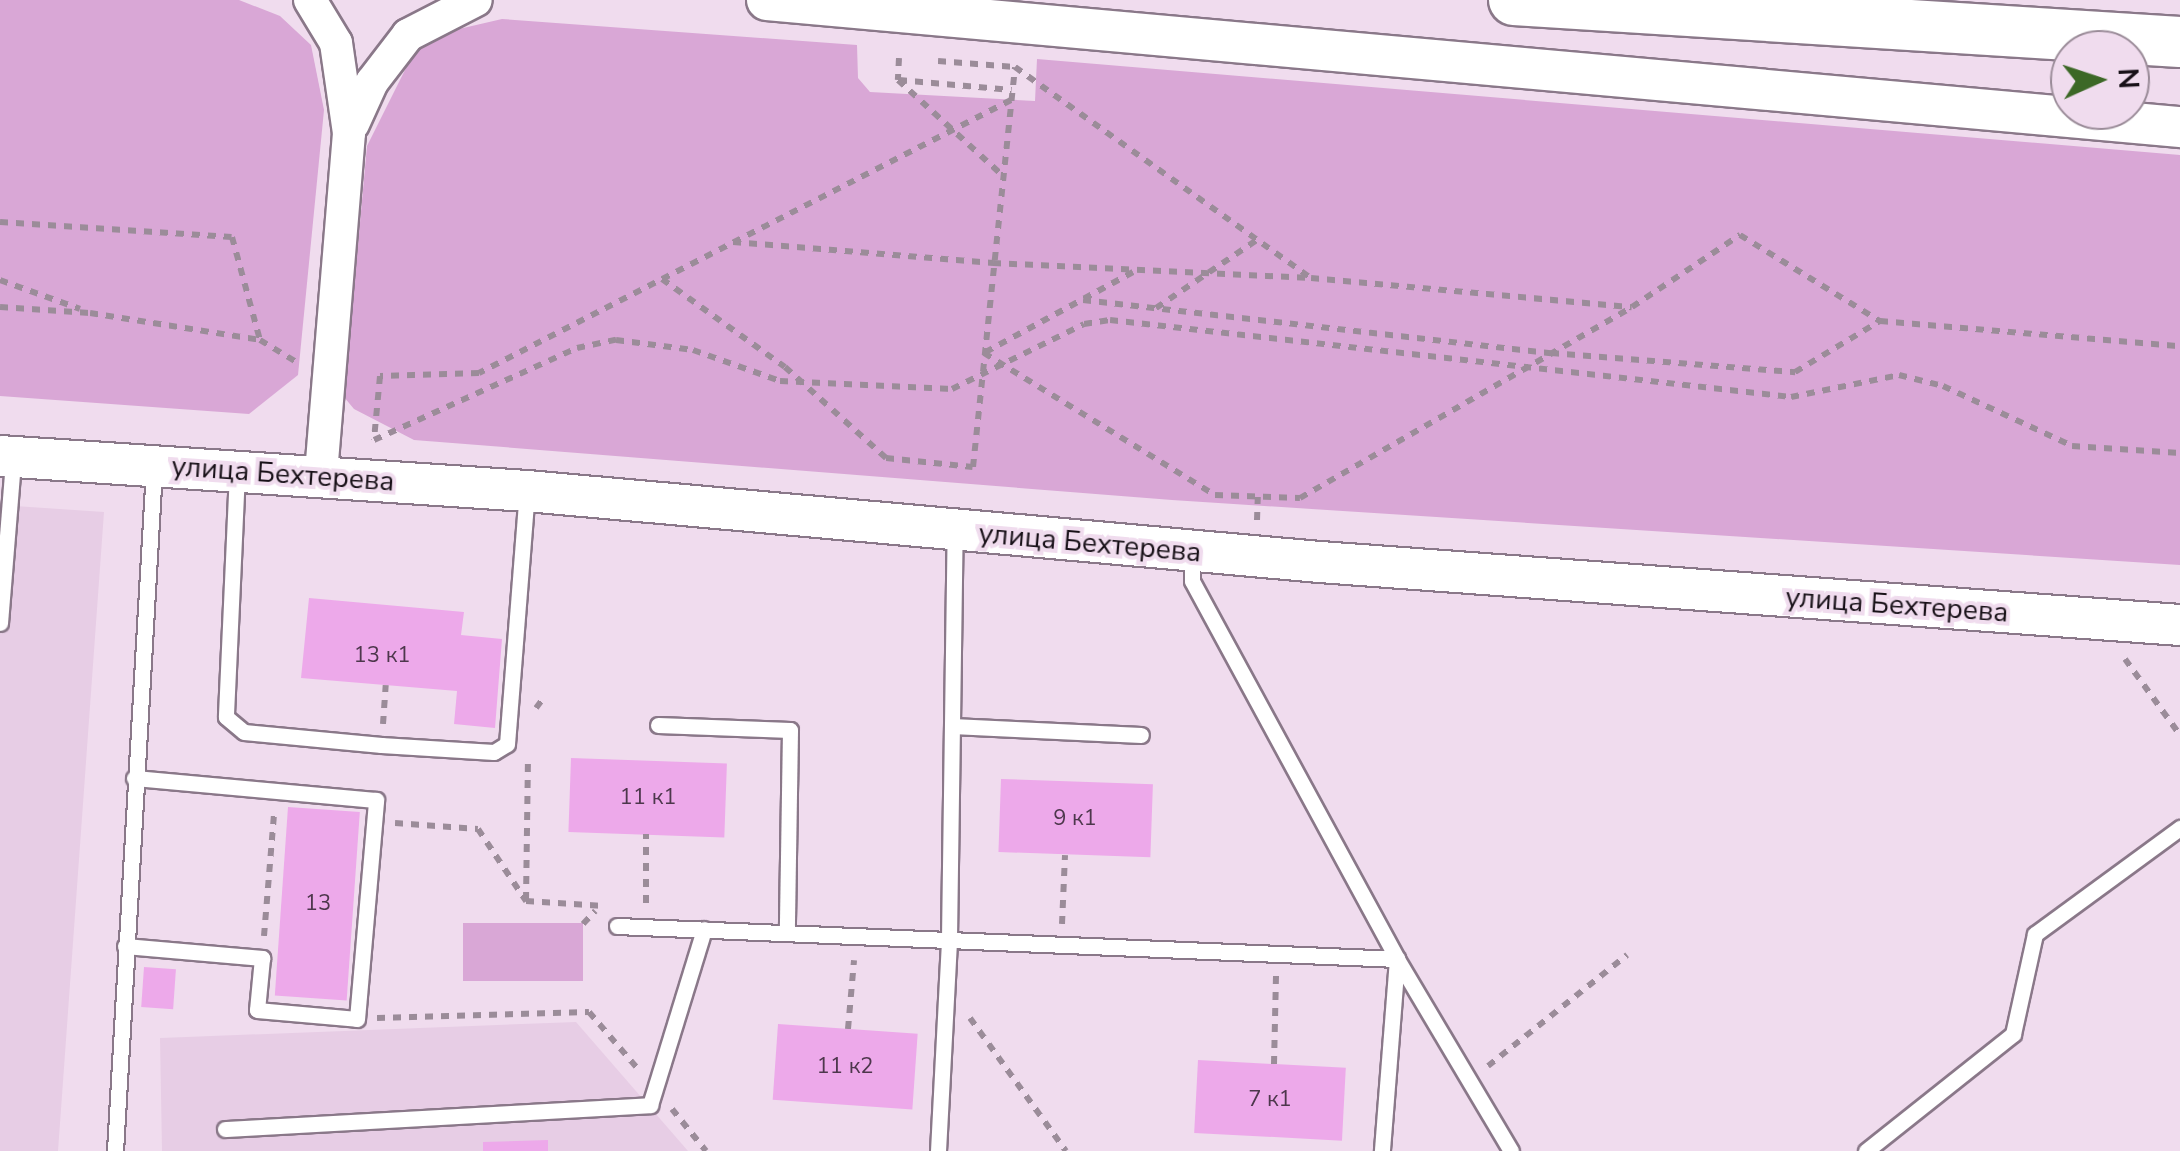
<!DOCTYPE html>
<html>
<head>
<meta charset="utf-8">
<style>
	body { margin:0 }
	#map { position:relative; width:2180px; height:1151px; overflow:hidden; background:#f0dcee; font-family:"Nunito Sans",sans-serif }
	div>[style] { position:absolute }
	.built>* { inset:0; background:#e7cde5 }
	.green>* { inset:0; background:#d9a7d6; transform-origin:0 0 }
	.building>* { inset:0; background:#eda9ea; transform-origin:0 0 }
	.path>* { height:6px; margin-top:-3px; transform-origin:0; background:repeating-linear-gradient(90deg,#9b8c99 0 8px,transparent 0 16px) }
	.roads { filter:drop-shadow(2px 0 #8a7889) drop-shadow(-2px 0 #8a7889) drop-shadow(0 2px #8a7889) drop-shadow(0 -2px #8a7889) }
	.service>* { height:15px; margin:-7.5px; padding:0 7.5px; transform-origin:7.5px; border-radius:7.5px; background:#fff }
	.minor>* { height:32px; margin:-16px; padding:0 16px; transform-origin:16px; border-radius:16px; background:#fff }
	.tertiary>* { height:40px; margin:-20px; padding:0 20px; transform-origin:20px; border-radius:20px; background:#fff }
	.primary>* { height:50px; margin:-25px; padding:0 25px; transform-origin:25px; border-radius:25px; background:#fff }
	span { translate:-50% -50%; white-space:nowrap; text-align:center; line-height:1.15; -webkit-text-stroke:8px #f0dcee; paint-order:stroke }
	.number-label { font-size:22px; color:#4d374c }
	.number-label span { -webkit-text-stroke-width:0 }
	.street-label { font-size:28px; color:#181118 }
	.north { position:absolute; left:2050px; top:30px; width:100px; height:100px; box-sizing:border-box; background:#f0dcee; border:2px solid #9a8b98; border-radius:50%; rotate:87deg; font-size:28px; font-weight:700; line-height:40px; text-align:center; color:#181118 }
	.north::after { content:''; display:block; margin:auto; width:35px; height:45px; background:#3c6826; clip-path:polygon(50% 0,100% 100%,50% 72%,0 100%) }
</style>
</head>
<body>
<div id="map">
	<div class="built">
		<i style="clip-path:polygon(0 505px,104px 512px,58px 1151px,0 1151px)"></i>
		<i style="clip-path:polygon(576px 1022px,688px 1151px,162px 1151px,160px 1038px)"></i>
	</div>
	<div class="green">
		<i style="clip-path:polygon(0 0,239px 0,280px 16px,311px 45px,324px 110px,298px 375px,249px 414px,0 396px)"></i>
		<i style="clip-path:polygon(502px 19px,857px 45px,858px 78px,870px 92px,1035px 101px,1037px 59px,2180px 155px,2180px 565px,1172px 500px,414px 440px,354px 409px,344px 397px,367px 146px,413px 54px,446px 32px)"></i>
		<i style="left:463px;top:923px;width:120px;height:58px"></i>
	</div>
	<div class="building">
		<i style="clip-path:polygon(309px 598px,464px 612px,461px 635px,502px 639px,495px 728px,454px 724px,457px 691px,301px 678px)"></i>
		<i style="left:571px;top:758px;width:156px;height:74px;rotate:2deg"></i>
		<i style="left:1001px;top:779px;width:152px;height:73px;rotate:2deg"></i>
		<i style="left:288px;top:807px;width:72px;height:189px;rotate:4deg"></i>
		<i style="left:144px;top:967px;width:32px;height:40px;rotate:4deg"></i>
		<i style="left:778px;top:1024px;width:140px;height:76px;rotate:4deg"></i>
		<i style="left:1198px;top:1060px;width:148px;height:73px;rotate:3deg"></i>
		<i style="clip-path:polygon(548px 1140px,548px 1151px,483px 1151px,483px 1142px)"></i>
	</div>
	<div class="path">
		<i style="left:899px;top:58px;width:22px;rotate:93deg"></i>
		<i style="left:898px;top:80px;width:142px;rotate:42.4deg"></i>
		<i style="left:938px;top:61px;width:77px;rotate:4.5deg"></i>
		<i style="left:1015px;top:67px;width:361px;rotate:35.5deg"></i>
		<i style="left:899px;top:80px;width:113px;rotate:5.1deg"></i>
		<i style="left:1011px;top:100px;width:598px;rotate:152.84deg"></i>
		<i style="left:479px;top:373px;width:99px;rotate:178.3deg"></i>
		<i style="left:380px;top:376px;width:64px;rotate:95.4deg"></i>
		<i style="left:374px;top:440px;width:223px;rotate:-24.4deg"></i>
		<i style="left:577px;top:348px;width:40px;rotate:-12deg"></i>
		<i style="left:616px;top:340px;width:78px;rotate:7.4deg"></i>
		<i style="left:693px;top:350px;width:92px;rotate:19.6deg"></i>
		<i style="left:780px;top:381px;width:172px;rotate:2.7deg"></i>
		<i style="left:952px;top:389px;width:147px;rotate:-26.2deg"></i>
		<i style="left:1084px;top:324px;width:26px;rotate:-9deg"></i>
		<i style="left:1110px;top:320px;width:685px;rotate:6.45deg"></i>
		<i style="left:1791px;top:397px;width:110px;rotate:-11.5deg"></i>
		<i style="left:1899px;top:375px;width:45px;rotate:14deg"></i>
		<i style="left:1943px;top:386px;width:142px;rotate:24.9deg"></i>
		<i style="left:2072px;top:446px;width:108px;rotate:3.7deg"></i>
		<i style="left:0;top:222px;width:232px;rotate:3.7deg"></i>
		<i style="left:232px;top:237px;width:107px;rotate:74.8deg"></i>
		<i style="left:260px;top:340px;width:44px;rotate:31.2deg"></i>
		<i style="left:733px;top:242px;width:261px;rotate:4.6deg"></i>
		<i style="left:993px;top:263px;width:318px;rotate:2.7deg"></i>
		<i style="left:1311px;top:278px;width:322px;rotate:5.2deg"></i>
		<i style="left:1632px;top:307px;width:130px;rotate:-33.7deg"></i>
		<i style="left:1740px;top:235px;width:164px;rotate:31.6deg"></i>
		<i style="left:1880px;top:321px;width:301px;rotate:4.8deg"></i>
		<i style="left:1133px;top:272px;width:170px;rotate:151.5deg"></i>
		<i style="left:984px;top:353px;width:271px;rotate:31.6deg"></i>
		<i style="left:1215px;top:495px;width:85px;rotate:2deg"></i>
		<i style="left:1300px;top:498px;width:382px;rotate:-29.9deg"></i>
		<i style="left:662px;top:279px;width:151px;rotate:35.6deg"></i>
		<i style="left:785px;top:367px;width:136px;rotate:42deg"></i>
		<i style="left:886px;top:458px;width:87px;rotate:5.9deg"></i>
		<i style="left:973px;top:467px;width:402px;rotate:-84deg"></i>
		<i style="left:0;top:280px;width:85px;rotate:19.9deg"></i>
		<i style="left:1083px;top:300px;width:471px;rotate:6.5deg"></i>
		<i style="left:1551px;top:353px;width:245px;rotate:4.5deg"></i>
		<i style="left:1795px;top:372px;width:99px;rotate:-31deg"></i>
		<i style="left:0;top:307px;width:90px;rotate:3.8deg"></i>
		<i style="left:90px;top:313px;width:172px;rotate:9deg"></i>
		<i style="left:1156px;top:308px;width:122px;rotate:-34deg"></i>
		<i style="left:1257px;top:520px;width:23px;rotate:-88deg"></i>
		<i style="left:2125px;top:659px;width:94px;rotate:54.1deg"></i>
		<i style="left:536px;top:708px;width:15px;rotate:-53deg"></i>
		<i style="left:383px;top:724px;width:39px;rotate:-86deg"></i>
		<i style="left:395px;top:823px;width:83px;rotate:4.1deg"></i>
		<i style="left:478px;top:829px;width:87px;rotate:56.3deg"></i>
		<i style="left:526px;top:901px;width:78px;rotate:3.7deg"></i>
		<i style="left:526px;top:900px;width:143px;rotate:-89.2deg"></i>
		<i style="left:646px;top:903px;width:69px;rotate:-90deg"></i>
		<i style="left:583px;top:924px;width:18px;rotate:-47deg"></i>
		<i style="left:1062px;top:924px;width:69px;rotate:-87.5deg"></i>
		<i style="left:264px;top:936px;width:122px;rotate:-85.3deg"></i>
		<i style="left:377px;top:1018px;width:212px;rotate:-1.6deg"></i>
		<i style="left:589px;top:1012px;width:75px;rotate:49.3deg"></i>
		<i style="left:970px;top:1018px;width:164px;rotate:54.2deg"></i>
		<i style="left:848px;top:1029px;width:69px;rotate:-85deg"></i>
		<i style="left:1274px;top:1064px;width:89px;rotate:-88.7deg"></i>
		<i style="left:1488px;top:1066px;width:178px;rotate:-38.6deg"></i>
		<i style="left:672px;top:1109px;width:54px;rotate:51deg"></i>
	</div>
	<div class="roads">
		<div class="service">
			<i style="left:237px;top:472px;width:245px;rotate:92.6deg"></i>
			<i style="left:226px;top:717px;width:23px;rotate:40deg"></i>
			<i style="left:244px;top:732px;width:138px;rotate:5.4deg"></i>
			<i style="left:381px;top:745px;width:113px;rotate:3.5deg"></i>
			<i style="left:494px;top:752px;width:15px;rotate:-32deg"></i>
			<i style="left:507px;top:744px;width:254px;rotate:-85.5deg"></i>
			<i style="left:1192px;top:553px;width:28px;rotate:90deg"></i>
			<i style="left:1192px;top:581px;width:430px;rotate:61.5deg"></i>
			<i style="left:1397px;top:959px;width:223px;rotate:59.3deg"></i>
			<i style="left:0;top:623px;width:163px;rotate:-85.4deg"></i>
			<i style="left:658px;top:725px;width:132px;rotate:2.2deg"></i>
			<i style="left:790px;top:730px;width:202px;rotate:90.9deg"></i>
			<i style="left:952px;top:726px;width:189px;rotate:2.7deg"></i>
			<i style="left:617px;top:926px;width:781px;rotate:2.42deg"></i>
			<i style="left:1397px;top:959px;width:193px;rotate:94.5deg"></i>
			<i style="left:125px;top:946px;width:138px;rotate:5deg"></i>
			<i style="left:262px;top:958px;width:52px;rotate:95.5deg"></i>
			<i style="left:257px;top:1010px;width:100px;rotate:5.1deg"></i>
			<i style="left:357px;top:1019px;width:220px;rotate:-85deg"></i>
			<i style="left:376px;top:800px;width:243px;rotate:-174.8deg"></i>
			<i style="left:225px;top:1129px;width:426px;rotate:-3.2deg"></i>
			<i style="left:650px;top:1105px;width:184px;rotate:-72.9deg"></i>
			<i style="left:115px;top:1151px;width:683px;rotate:-86.73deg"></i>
			<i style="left:938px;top:1151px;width:213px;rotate:-87deg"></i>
			<i style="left:949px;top:938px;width:406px;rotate:-89.2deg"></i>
			<i style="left:1866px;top:1151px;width:188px;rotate:-38.5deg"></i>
			<i style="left:2013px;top:1034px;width:102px;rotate:-77.6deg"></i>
			<i style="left:2035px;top:934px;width:180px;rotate:-36.2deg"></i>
		</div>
		<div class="minor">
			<i style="left:310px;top:0;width:50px;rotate:58.8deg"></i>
			<i style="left:336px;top:43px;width:91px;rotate:81.8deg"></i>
			<i style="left:349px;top:133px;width:344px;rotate:94.7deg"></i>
			<i style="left:353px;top:124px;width:46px;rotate:-65.7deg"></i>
			<i style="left:372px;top:82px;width:59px;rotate:-52.5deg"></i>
			<i style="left:408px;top:35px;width:76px;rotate:-27.2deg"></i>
		</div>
		<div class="tertiary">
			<i style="left:767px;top:0;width:1419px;rotate:5.14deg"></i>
			<i style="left:0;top:456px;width:528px;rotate:3.8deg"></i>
			<i style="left:527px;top:491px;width:796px;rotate:5.12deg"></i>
			<i style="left:1320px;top:562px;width:862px;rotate:4.19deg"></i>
		</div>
		<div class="primary">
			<i style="left:1514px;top:0;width:667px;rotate:3.61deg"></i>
		</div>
	</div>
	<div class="number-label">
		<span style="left:382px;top:656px">13 к1</span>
		<span style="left:648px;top:798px">11 к1</span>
		<span style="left:1075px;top:819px">9 к1</span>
		<span style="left:318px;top:904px">13</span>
		<span style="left:845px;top:1067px">11 к2</span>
		<span style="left:1270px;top:1100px">7 к1</span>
	</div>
	<div class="street-label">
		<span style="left:283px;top:474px;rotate:4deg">улица Бехтерева</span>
		<span style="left:1090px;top:543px;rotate:5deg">улица Бехтерева</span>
		<span style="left:1897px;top:605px;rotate:4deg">улица Бехтерева</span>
	</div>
	<div class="north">N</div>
</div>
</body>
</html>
